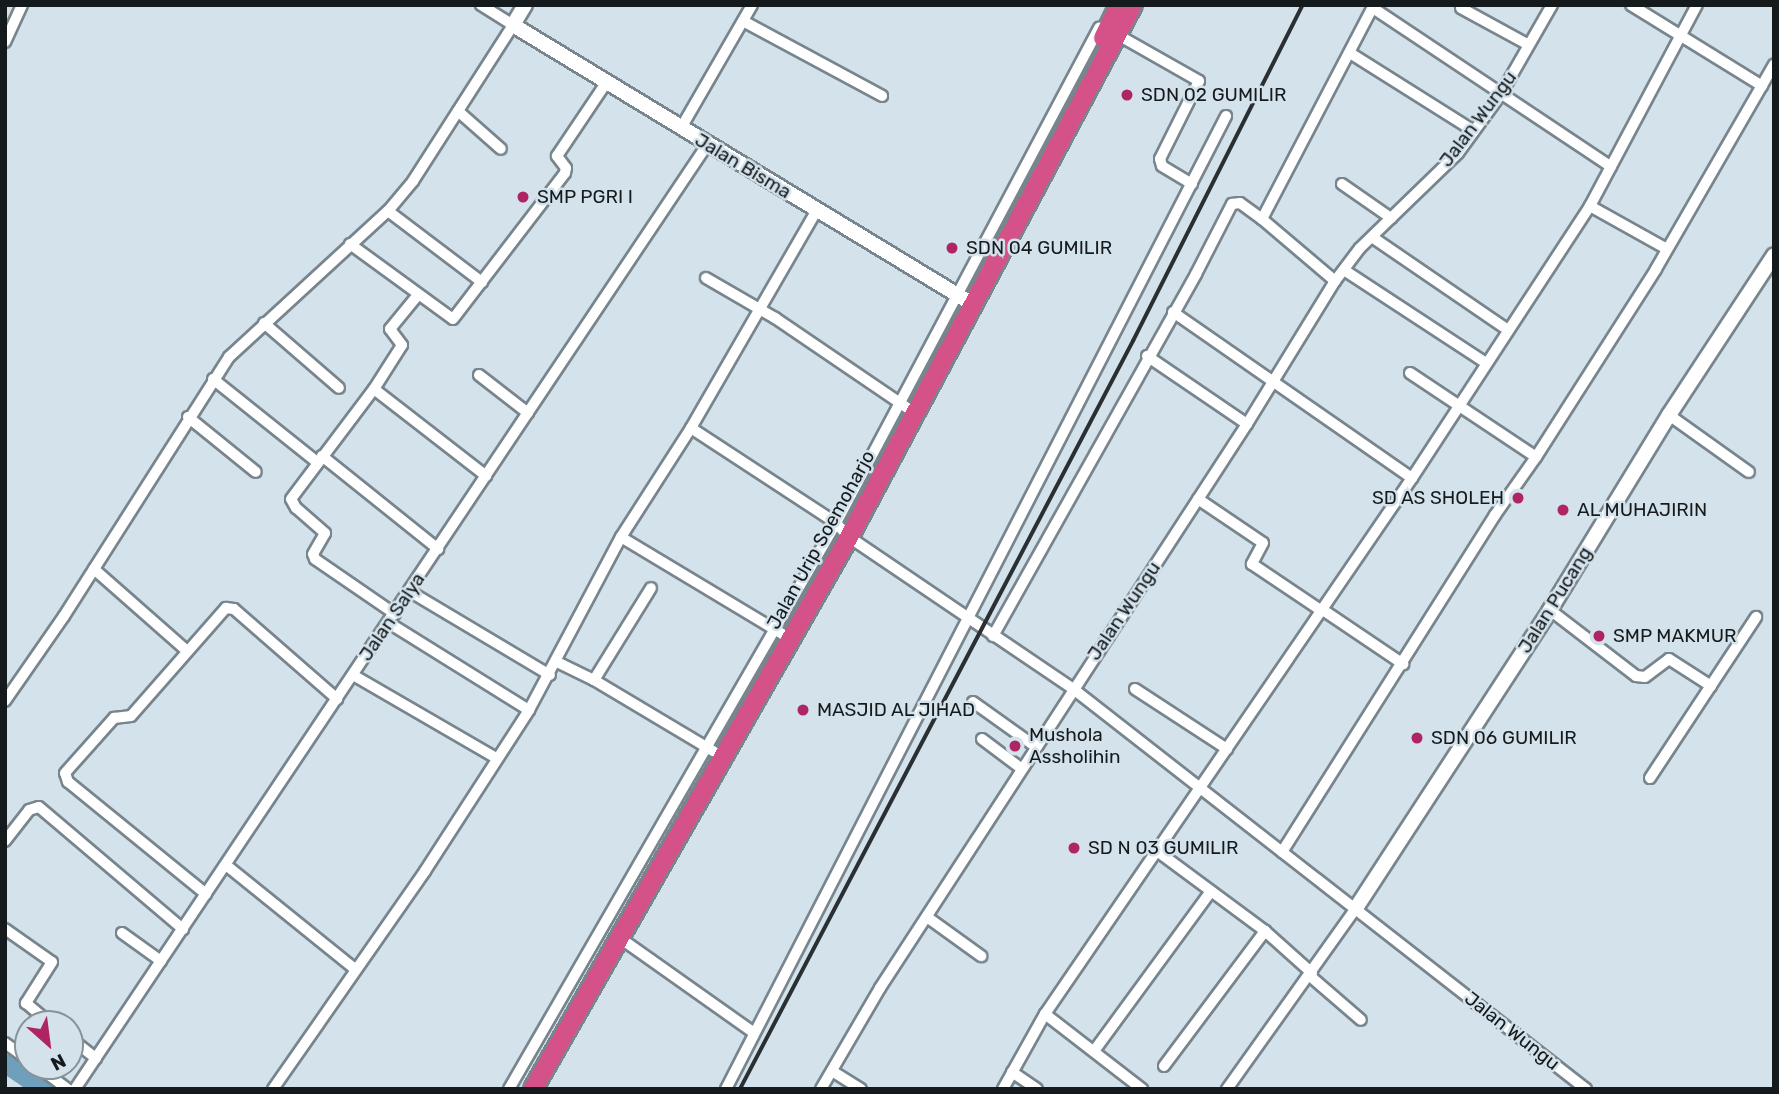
<!DOCTYPE html>
<html>
<head>
<meta charset="utf-8">
<style>
	body { margin:0 }
	#map { position:relative; width:1779px; height:1094px; overflow:hidden; background:#d4e2eb; font-family:Rubik,sans-serif }
	div>[style] { position:absolute }
	.river>* { height:19px; margin:-9.5px; padding:0 9.5px; transform-origin:9.5px; border-radius:9.5px; background:#6f9fba }
	.roads { filter:drop-shadow(2px 0 #78858d) drop-shadow(-2px 0 #78858d) drop-shadow(0 2px #78858d) drop-shadow(0 -2px #78858d) }
	.street>* { height:10px; margin:-5px; padding:0 5px; transform-origin:5px; border-radius:5px; background:#fff }
	.secondary>* { height:14px; margin:-7px; padding:0 7px; transform-origin:7px; border-radius:7px; background:#fff }
	.highway>* { height:18px; margin:-9px; padding:0 9px; transform-origin:9px; border-radius:9px; background:#d55288 }
	.rail>* { height:3.5px; margin:-1.75px; padding:0 1.75px; transform-origin:1.75px; border-radius:1.75px; background:#292f32 }
	.dots>* { width:19px; height:19px; translate:-50% -50%; box-sizing:border-box; border:4px solid #d4e2eb; border-radius:50% }
	span { translate:-50% -50%; white-space:nowrap; text-align:center; line-height:1.15; -webkit-text-stroke:5px #d4e2eb; paint-order:stroke }
	.poi-label { font-size:19px; color:#151a1d }
	.left { translate:0 -50%; text-align:left }
	.right { translate:-100% -50%; text-align:right }
	.street-label { font-size:19px; color:#151a1d }
	.frame { position:absolute; inset:0; border:7px solid #151a1d; pointer-events:none }
	.north { position:absolute; left:14px; top:1010px; width:70px; height:70px; box-sizing:border-box; background:#d4e2eb; border:2px solid #889299; border-radius:50%; rotate:152deg; font-size:19px; font-weight:700; line-height:28px; text-align:center; color:#151a1d }
	.north::after { content:''; display:block; margin:auto; width:24px; height:32px; background:#ae2465; clip-path:polygon(50% 0,100% 100%,50% 72%,0 100%) }
</style>
</head>
<body>
<div id="map">
	<div class="river">
		<i style="left:5px;top:1063px;width:46px;rotate:34.4deg"></i>
	</div>
	<div class="roads">
		<div class="street">
			<i style="left:1631px;top:5px;width:154px;rotate:31.7deg"></i>
			<i style="left:1373px;top:8px;width:286px;rotate:33.7deg"></i>
			<i style="left:1461px;top:8px;width:77px;rotate:28.6deg"></i>
			<i style="left:743px;top:21px;width:158px;rotate:28.3deg"></i>
			<i style="left:1118px;top:35px;width:93px;rotate:29.6deg"></i>
			<i style="left:1199px;top:81px;width:87px;rotate:116.6deg"></i>
			<i style="left:1160px;top:159px;width:7px;rotate:74deg"></i>
			<i style="left:1162px;top:166px;width:35px;rotate:31deg"></i>
			<i style="left:5px;top:42px;width:41px;rotate:-65.3deg"></i>
			<i style="left:1350px;top:53px;width:146px;rotate:32.2deg"></i>
			<i style="left:458px;top:111px;width:57px;rotate:41.5deg"></i>
			<i style="left:681px;top:128px;width:142px;rotate:-60deg"></i>
			<i style="left:1342px;top:184px;width:60px;rotate:34.8deg"></i>
			<i style="left:1590px;top:206px;width:88px;rotate:29.2deg"></i>
			<i style="left:388px;top:211px;width:118px;rotate:37.1deg"></i>
			<i style="left:1262px;top:219px;width:242px;rotate:-62.4deg"></i>
			<i style="left:1372px;top:237px;width:165px;rotate:34.4deg"></i>
			<i style="left:350px;top:244px;width:127px;rotate:36.1deg"></i>
			<i style="left:453px;top:319px;width:184px;rotate:-52.5deg"></i>
			<i style="left:565px;top:173px;width:5px;rotate:-79deg"></i>
			<i style="left:566px;top:168px;width:15px;rotate:-127deg"></i>
			<i style="left:557px;top:156px;width:88px;rotate:-56.1deg"></i>
			<i style="left:1344px;top:270px;width:170px;rotate:33.2deg"></i>
			<i style="left:706px;top:278px;width:80px;rotate:30.1deg"></i>
			<i style="left:775px;top:318px;width:162px;rotate:34.2deg"></i>
			<i style="left:1173px;top:312px;width:291px;rotate:34.8deg"></i>
			<i style="left:264px;top:323px;width:99px;rotate:40.9deg"></i>
			<i style="left:1147px;top:356px;width:121px;rotate:34.2deg"></i>
			<i style="left:1410px;top:373px;width:151px;rotate:33.7deg"></i>
			<i style="left:479px;top:375px;width:62px;rotate:37.8deg"></i>
			<i style="left:213px;top:379px;width:133px;rotate:38.6deg"></i>
			<i style="left:374px;top:389px;width:142px;rotate:37.8deg"></i>
			<i style="left:1669px;top:415px;width:98px;rotate:35.5deg"></i>
			<i style="left:188px;top:417px;width:87px;rotate:39deg"></i>
			<i style="left:691px;top:428px;width:173px;rotate:33.2deg"></i>
			<i style="left:836px;top:523px;width:12px;rotate:48deg"></i>
			<i style="left:322px;top:456px;width:149px;rotate:38.7deg"></i>
			<i style="left:1198px;top:499px;width:78px;rotate:34.1deg"></i>
			<i style="left:1263px;top:543px;width:24px;rotate:118deg"></i>
			<i style="left:1252px;top:564px;width:84px;rotate:33.9deg"></i>
			<i style="left:621px;top:537px;width:190px;rotate:31deg"></i>
			<i style="left:849px;top:537px;width:269px;rotate:34.1deg"></i>
			<i style="left:1072px;top:688px;width:652px;rotate:37.96deg"></i>
			<i style="left:94px;top:569px;width:124px;rotate:41.4deg"></i>
			<i style="left:409px;top:591px;width:164px;rotate:30.8deg"></i>
			<i style="left:1323px;top:610px;width:97px;rotate:34deg"></i>
			<i style="left:1550px;top:610px;width:108px;rotate:37.5deg"></i>
			<i style="left:1636px;top:676px;width:9px;rotate:6deg"></i>
			<i style="left:1645px;top:677px;width:30px;rotate:-37deg"></i>
			<i style="left:1669px;top:659px;width:50px;rotate:32.7deg"></i>
			<i style="left:395px;top:614px;width:97px;rotate:-145.5deg"></i>
			<i style="left:315px;top:559px;width:5px;rotate:-112deg"></i>
			<i style="left:313px;top:554px;width:24px;rotate:-60deg"></i>
			<i style="left:325px;top:533px;width:38px;rotate:-139deg"></i>
			<i style="left:296px;top:508px;width:10px;rotate:-119deg"></i>
			<i style="left:291px;top:499px;width:138px;rotate:-53deg"></i>
			<i style="left:374px;top:389px;width:52px;rotate:-57.5deg"></i>
			<i style="left:402px;top:345px;width:20px;rotate:-127deg"></i>
			<i style="left:390px;top:329px;width:43px;rotate:-50.7deg"></i>
			<i style="left:389px;top:623px;width:165px;rotate:31.9deg"></i>
			<i style="left:993px;top:636px;width:415px;rotate:-60.7deg"></i>
			<i style="left:1196px;top:274px;width:79px;rotate:-62.8deg"></i>
			<i style="left:1232px;top:204px;width:8px;rotate:-7deg"></i>
			<i style="left:1240px;top:203px;width:27px;rotate:36deg"></i>
			<i style="left:1262px;top:219px;width:96px;rotate:40.3deg"></i>
			<i style="left:557px;top:662px;width:41px;rotate:25.9deg"></i>
			<i style="left:594px;top:680px;width:139px;rotate:30.8deg"></i>
			<i style="left:353px;top:675px;width:165px;rotate:30.1deg"></i>
			<i style="left:594px;top:680px;width:108px;rotate:-58.2deg"></i>
			<i style="left:1135px;top:689px;width:110px;rotate:33.1deg"></i>
			<i style="left:5px;top:701px;width:103px;rotate:-55.2deg"></i>
			<i style="left:64px;top:616px;width:307px;rotate:-57.5deg"></i>
			<i style="left:229px;top:357px;width:216px;rotate:-42.6deg"></i>
			<i style="left:388px;top:211px;width:39px;rotate:-50deg"></i>
			<i style="left:413px;top:181px;width:185px;rotate:-57.3deg"></i>
			<i style="left:513px;top:25px;width:38px;rotate:-148deg"></i>
			<i style="left:973px;top:702px;width:77px;rotate:35.5deg"></i>
			<i style="left:982px;top:739px;width:50px;rotate:36.9deg"></i>
			<i style="left:1650px;top:778px;width:193px;rotate:-56.6deg"></i>
			<i style="left:5px;top:841px;width:39px;rotate:-52deg"></i>
			<i style="left:29px;top:810px;width:10px;rotate:-17deg"></i>
			<i style="left:39px;top:807px;width:189px;rotate:40.3deg"></i>
			<i style="left:1157px;top:851px;width:134px;rotate:36.5deg"></i>
			<i style="left:1265px;top:931px;width:63px;rotate:41.8deg"></i>
			<i style="left:1282px;top:852px;width:399px;rotate:-57.7deg"></i>
			<i style="left:1495px;top:515px;width:71px;rotate:-54.7deg"></i>
			<i style="left:1536px;top:457px;width:223px;rotate:-57.4deg"></i>
			<i style="left:1656px;top:269px;width:236px;rotate:-60deg"></i>
			<i style="left:226px;top:865px;width:166px;rotate:38.9deg"></i>
			<i style="left:206px;top:894px;width:178px;rotate:-140.9deg"></i>
			<i style="left:68px;top:782px;width:9px;rotate:-108deg"></i>
			<i style="left:65px;top:773px;width:74px;rotate:-48.3deg"></i>
			<i style="left:114px;top:718px;width:17px;rotate:-7deg"></i>
			<i style="left:131px;top:716px;width:144px;rotate:-48.7deg"></i>
			<i style="left:226px;top:608px;width:8px;rotate:7deg"></i>
			<i style="left:234px;top:609px;width:137px;rotate:41.1deg"></i>
			<i style="left:927px;top:917px;width:67px;rotate:35.8deg"></i>
			<i style="left:5px;top:929px;width:57px;rotate:35.1deg"></i>
			<i style="left:52px;top:962px;width:49px;rotate:122.4deg"></i>
			<i style="left:26px;top:1003px;width:33px;rotate:40deg"></i>
			<i style="left:122px;top:933px;width:48px;rotate:35.7deg"></i>
			<i style="left:620px;top:938px;width:164px;rotate:35.3deg"></i>
			<i style="left:1310px;top:976px;width:67px;rotate:40.8deg"></i>
			<i style="left:1045px;top:1014px;width:650px;rotate:-55.6deg"></i>
			<i style="left:1412px;top:478px;width:325px;rotate:-56.8deg"></i>
			<i style="left:1590px;top:206px;width:228px;rotate:-62deg"></i>
			<i style="left:70px;top:1038px;width:33px;rotate:38deg"></i>
			<i style="left:5px;top:1043px;width:29px;rotate:36deg"></i>
			<i style="left:1094px;top:1051px;width:198px;rotate:-53.8deg"></i>
			<i style="left:37px;top:1066px;width:39px;rotate:37deg"></i>
			<i style="left:1164px;top:1066px;width:169px;rotate:-53.2deg"></i>
			<i style="left:832px;top:1071px;width:34px;rotate:32deg"></i>
			<i style="left:1012px;top:1072px;width:30px;rotate:34deg"></i>
			<i style="left:75px;top:1089px;width:1136px;rotate:-56.2deg"></i>
			<i style="left:273px;top:1089px;width:266px;rotate:-55.1deg"></i>
			<i style="left:425px;top:871px;width:192px;rotate:-57.1deg"></i>
			<i style="left:529px;top:710px;width:196px;rotate:-62deg"></i>
			<i style="left:621px;top:537px;width:130px;rotate:-57.3deg"></i>
			<i style="left:691px;top:428px;width:252px;rotate:-60deg"></i>
			<i style="left:509px;top:1089px;width:654px;rotate:-59.98deg"></i>
			<i style="left:836px;top:523px;width:561px;rotate:-62.02deg"></i>
			<i style="left:726px;top:1089px;width:1094px;rotate:-62.8deg"></i>
			<i style="left:821px;top:1089px;width:117px;rotate:-59.7deg"></i>
			<i style="left:880px;top:988px;width:673px;rotate:-56.95deg"></i>
			<i style="left:1247px;top:424px;width:168px;rotate:-58.4deg"></i>
			<i style="left:1335px;top:281px;width:41px;rotate:-52.9deg"></i>
			<i style="left:1360px;top:248px;width:136px;rotate:-44.1deg"></i>
			<i style="left:1458px;top:153px;width:73px;rotate:-53.9deg"></i>
			<i style="left:1501px;top:94px;width:103px;rotate:-60.2deg"></i>
			<i style="left:1003px;top:1089px;width:86px;rotate:-60.8deg"></i>
			<i style="left:1045px;top:1014px;width:123px;rotate:37.7deg"></i>
			<i style="left:1227px;top:1089px;width:222px;rotate:-54.5deg"></i>
		</div>
		<div class="secondary">
			<i style="left:525px;top:5px;width:23px;rotate:121deg"></i>
			<i style="left:513px;top:25px;width:539px;rotate:31.27deg"></i>
			<i style="left:1356px;top:908px;width:356px;rotate:-56.9deg"></i>
			<i style="left:1550px;top:610px;width:228px;rotate:-58.6deg"></i>
			<i style="left:1669px;top:415px;width:191px;rotate:-56.7deg"></i>
		</div>
		<div class="highway">
			<i style="left:1103px;top:38px;width:37px;rotate:-64deg"></i>
			<i style="left:533px;top:1089px;width:636px;rotate:-60.21deg"></i>
			<i style="left:849px;top:537px;width:603px;rotate:-61.91deg"></i>
		</div>
	</div>
	<div class="rail">
		<i style="left:740px;top:1089px;width:845px;rotate:-62.28deg"></i>
		<i style="left:1133px;top:341px;width:377px;rotate:-63.2deg"></i>
	</div>
	<div class="dots">
		<i style="left:1127px;top:95px;background:#ae2465"></i>
		<i style="left:523px;top:197px;background:#ae2465"></i>
		<i style="left:952px;top:248px;background:#ae2465"></i>
		<i style="left:1518px;top:498px;background:#ae2465"></i>
		<i style="left:1563px;top:510px;background:#ae2465"></i>
		<i style="left:1599px;top:636px;background:#ae2465"></i>
		<i style="left:803px;top:710px;background:#ae2465"></i>
		<i style="left:1417px;top:738px;background:#ae2465"></i>
		<i style="left:1015px;top:746px;background:#ae2465"></i>
		<i style="left:1074px;top:848px;background:#ae2465"></i>
	</div>
	<div class="poi-label">
		<span class="left" style="left:1141px;top:95px">SDN 02 GUMILIR</span>
		<span class="left" style="left:537px;top:197px">SMP PGRI I</span>
		<span class="left" style="left:966px;top:248px">SDN 04 GUMILIR</span>
		<span class="right" style="left:1504px;top:498px">SD AS SHOLEH</span>
		<span class="left" style="left:1577px;top:510px">AL MUHAJIRIN</span>
		<span class="left" style="left:1613px;top:636px">SMP MAKMUR</span>
		<span class="left" style="left:817px;top:710px">MASJID AL JIHAD</span>
		<span class="left" style="left:1029px;top:746px">Mushola<br>Assholihin</span>
		<span class="left" style="left:1431px;top:738px">SDN 06 GUMILIR</span>
		<span class="left" style="left:1088px;top:848px">SD N 03 GUMILIR</span>
	</div>
	<div class="street-label">
		<span style="left:1478px;top:119px;rotate:-53deg">Jalan Wungu</span>
		<span style="left:743px;top:166px;rotate:31deg">Jalan Bisma</span>
		<span style="left:821px;top:540px;rotate:-61deg">Jalan Urip Soemoharjo</span>
		<span style="left:1555px;top:600px;rotate:-58deg">Jalan Pucang</span>
		<span style="left:1124px;top:611px;rotate:-56deg">Jalan Wungu</span>
		<span style="left:392px;top:617px;rotate:-56deg">Jalan Salya</span>
		<span style="left:1512px;top:1031px;rotate:38deg">Jalan Wungu</span>
	</div>
	<div class="frame"></div>
	<div class="north">N</div>
</div>
</body>
</html>
